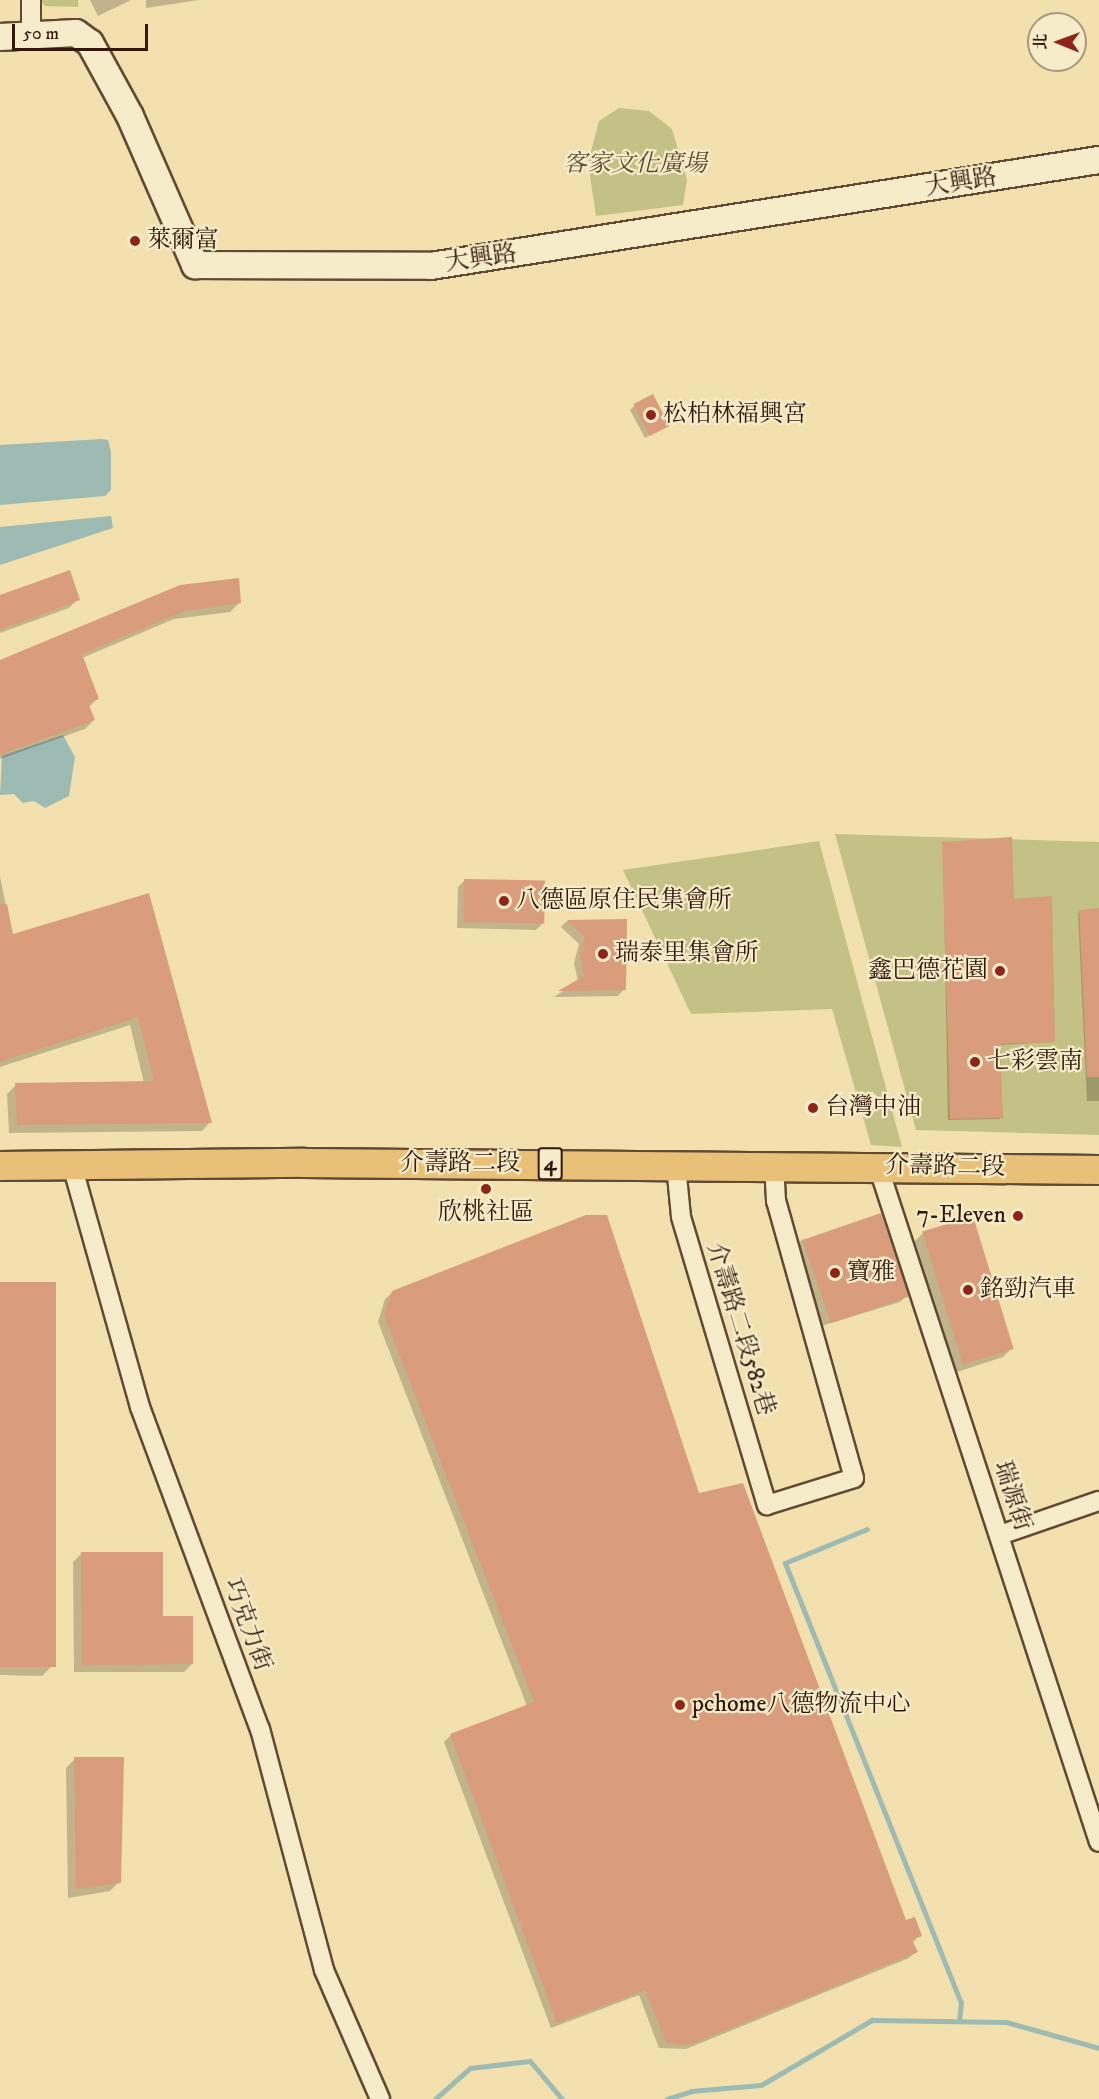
<!DOCTYPE html>
<html>
<head>
<meta charset="utf-8">
<style>
	body { margin:0 }
	#map { position:relative; width:1099px; height:2099px; overflow:hidden; background:#f2e1ae; font-family:"IM FELL DW Pica","Noto Serif TC",serif }
	div>[style] { position:absolute }
	.green>* { inset:0; background:#c3c185 }
	.water>* { inset:0; background:#9dbbb3 }
	.shadow>* { inset:0; background:#0003 }
	.stream>* { height:5px; margin:-2.5px; padding:0 2.5px; transform-origin:2.5px; border-radius:2.5px; background:#9dbbb3 }
	.building>* { inset:0; background:#d99c7c; transform-origin:0 0 }
	.roads { filter:drop-shadow(2px 0 #624a34) drop-shadow(-2px 0 #624a34) drop-shadow(0 2px #624a34) drop-shadow(0 -2px #624a34) }
	.street>* { height:18px; margin:-9px; padding:0 9px; transform-origin:9px; border-radius:9px; background:#f7ecca }
	.secondary>* { height:26px; margin:-13px; padding:0 13px; transform-origin:13px; border-radius:13px; background:#f7ecca }
	.primary>* { height:28px; margin:-14px; padding:0 14px; transform-origin:14px; border-radius:14px; background:#e9c077 }
	.dots>* { width:16px; height:16px; translate:-50% -50%; box-sizing:border-box; border:3px solid #f7ecca; border-radius:50% }
	span { translate:-50% -50%; white-space:nowrap; text-align:center; line-height:1.15; -webkit-text-stroke:4.5px #f7ecca; paint-order:stroke }
	.shield-label span { padding:2px 4px; background:#f7ecca; border:2px solid; border-radius:4px; -webkit-text-stroke-width:0 }
	.shield-label { font-size:22px; color:#32180b; font-weight:700 }
	.park-label { font-size:24px; color:#5e4b30; font-style:italic }
	.street-label { font-size:24px; color:#32180b }
	.poi-label { font-size:24px; color:#32180b }
	.left { translate:0 -50%; text-align:left }
	.right { translate:-100% -50%; text-align:right }
	.north { position:absolute; left:1027px; top:12px; width:60px; height:60px; box-sizing:border-box; background:#f7ecca; border:2px solid #a8977e; border-radius:50%; rotate:271deg; font-size:16px; font-weight:700; line-height:24px; text-align:center; color:#32180b }
	.north::after { content:''; display:block; margin:auto; width:21px; height:27px; background:#8f2418; clip-path:polygon(50% 0,100% 100%,50% 72%,0 100%) }
	.scale { position:absolute; left:12px; top:24px; width:136px; height:27px; box-sizing:border-box; border:3px solid #32180b; border-top:0; padding-left:8px; font-size:18px; line-height:21px; white-space:nowrap; color:#32180b; -webkit-text-stroke:4px #f7ecca; paint-order:stroke }
</style>
</head>
<body>
<div id="map">
	<div class="green">
		<i style="clip-path:polygon(40px 0,78px 0,78px 7px,45px 6px)"></i>
		<i style="clip-path:polygon(619px 108px,649px 111px,672px 129px,687px 180px,683px 205px,596px 216px,588px 163px,599px 121px)"></i>
		<i style="clip-path:polygon(835px 834px,1099px 842px,1099px 1135px,916px 1130px)"></i>
		<i style="clip-path:polygon(819px 841px,902px 1147px,871px 1145px,832px 1009px,691px 1014px,623px 870px)"></i>
	</div>
	<div class="water">
		<i style="clip-path:polygon(102px 439px,108px 440px,111px 452px,111px 490px,105px 496px,0 505px,0 445px)"></i>
		<i style="clip-path:polygon(111px 516px,113px 528px,0 565px,0 527px)"></i>
		<i style="clip-path:polygon(63px 735px,75px 757px,69px 796px,45px 808px,34px 801px,23px 803px,14px 794px,0 795px,2px 756px)"></i>
	</div>
	<div class="shadow">
		<i style="clip-path:polygon(90px 0,131px 0,98px 16px)"></i>
		<i style="clip-path:polygon(146px 0,199px 0,146px 8px)"></i>
		<i style="clip-path:polygon(634px 406px,667px 426px,645px 438px,630px 410px)"></i>
		<i style="clip-path:polygon(181px 587px,239px 603px,230px 612px,174px 619px,82px 658px,97px 699px,89px 707px,94px 720px,85px 729px,0 759px,0 662px)"></i>
		<i style="clip-path:polygon(0 596px,78px 599px,69px 608px,0 633px)"></i>
		<i style="clip-path:polygon(943px 843px,1054px 1042px,999px 1045px,1000px 1119px,948px 1120px)"></i>
		<i style="clip-path:polygon(0 876px,12px 936px,148px 894px,210px 1122px,202px 1131px,9px 1133px,7px 1094px,16px 1085px,144px 1083px,130px 1025px,0 1067px)"></i>
		<i style="clip-path:polygon(465px 880px,543px 923px,536px 930px,457px 928px,458px 887px)"></i>
		<i style="clip-path:polygon(1099px 910px,1099px 1101px,1087px 1101px,1078px 913px)"></i>
		<i style="clip-path:polygon(567px 921px,625px 921px,624px 989px,618px 996px,554px 997px,578px 981px,574px 963px,579px 944px,561px 927px)"></i>
		<i style="clip-path:polygon(923px 1233px,1012px 1348px,1003px 1357px,954px 1373px,914px 1242px)"></i>
		<i style="clip-path:polygon(803px 1239px,907px 1295px,900px 1302px,821px 1326px,796px 1245px)"></i>
		<i style="clip-path:polygon(0 1283px,51px 1667px,42px 1676px,0 1675px)"></i>
		<i style="clip-path:polygon(393px 1292px,698px 1495px,906px 1922px,920px 1935px,912px 1943px,916px 1952px,909px 1958px,686px 2049px,659px 2048px,639px 1995px,551px 2028px,444px 1742px,451px 1735px,527px 1706px,378px 1322px,385px 1299px)"></i>
		<i style="clip-path:polygon(81px 1554px,161px 1617px,192px 1664px,184px 1672px,74px 1672px,73px 1562px)"></i>
		<i style="clip-path:polygon(75px 1759px,119px 1882px,110px 1891px,68px 1898px,66px 1768px)"></i>
	</div>
	<div class="stream">
		<i style="left:867px;top:1529px;width:89px;rotate:157.5deg"></i>
		<i style="left:785px;top:1563px;width:473px;rotate:68.2deg"></i>
		<i style="left:961px;top:2002px;width:19px;rotate:96deg"></i>
		<i style="left:435px;top:2099px;width:47px;rotate:-41.5deg"></i>
		<i style="left:470px;top:2068px;width:60px;rotate:-6.7deg"></i>
		<i style="left:530px;top:2061px;width:50px;rotate:49.9deg"></i>
		<i style="left:667px;top:2099px;width:25px;rotate:-18deg"></i>
		<i style="left:691px;top:2091px;width:70px;rotate:-4.9deg"></i>
		<i style="left:761px;top:2085px;width:129px;rotate:-30.4deg"></i>
		<i style="left:872px;top:2020px;width:134px;rotate:0.9deg"></i>
		<i style="left:1006px;top:2022px;width:97px;rotate:15.6deg"></i>
	</div>
	<div class="building">
		<i style="left:653px;top:394px;width:36px;height:22px;rotate:63deg"></i>
		<i style="clip-path:polygon(70px 570px,80px 600px,0 630px,0 595px)"></i>
		<i style="clip-path:polygon(239px 578px,241px 603px,184px 611px,82px 654px,99px 699px,88px 703px,95px 720px,0 755px,0 660px,180px 585px)"></i>
		<i style="clip-path:polygon(1012px 837px,1014px 899px,1052px 896px,1055px 1042px,1000px 1044px,1003px 1118px,950px 1119px,942px 842px)"></i>
		<i style="left:464px;top:879px;width:81px;height:43px;rotate:1deg"></i>
		<i style="clip-path:polygon(149px 893px,212px 1123px,17px 1125px,15px 1083px,154px 1081px,138px 1017px,0 1062px,0 904px,7px 904px,13px 934px)"></i>
		<i style="clip-path:polygon(1099px 908px,1099px 1077px,1087px 1077px,1079px 910px)"></i>
		<i style="clip-path:polygon(627px 919px,626px 990px,558px 991px,584px 976px,580px 956px,585px 937px,567px 920px)"></i>
		<i style="left:881px;top:1213px;width:88px;height:83px;rotate:71deg"></i>
		<i style="clip-path:polygon(586px 1215px,607px 1215px,699px 1493px,743px 1483px,906px 1920px,915px 1917px,922px 1936px,912px 1940px,918px 1952px,694px 2043px,680px 2045px,666px 2042px,645px 1990px,557px 2023px,450px 1734px,534px 1702px,384px 1315px,392px 1291px)"></i>
		<i style="left:973px;top:1216px;width:139px;height:53px;rotate:73deg"></i>
		<i style="left:0;top:1282px;width:56px;height:385px"></i>
		<i style="clip-path:polygon(81px 1552px,163px 1552px,163px 1616px,193px 1616px,193px 1664px,82px 1665px)"></i>
		<i style="clip-path:polygon(74px 1757px,124px 1757px,121px 1883px,76px 1889px)"></i>
	</div>
	<div class="roads">
		<div class="street">
			<i style="left:31px;top:0;width:36px;rotate:90deg"></i>
			<i style="left:72px;top:1165px;width:251px;rotate:74.3deg"></i>
			<i style="left:140px;top:1407px;width:344px;rotate:69.6deg"></i>
			<i style="left:260px;top:1729px;width:249px;rotate:75.1deg"></i>
			<i style="left:324px;top:1970px;width:141px;rotate:66.5deg"></i>
			<i style="left:676px;top:1165px;width:52px;rotate:84.5deg"></i>
			<i style="left:681px;top:1217px;width:301px;rotate:73.4deg"></i>
			<i style="left:767px;top:1505px;width:91px;rotate:-17.2deg"></i>
			<i style="left:854px;top:1478px;width:288px;rotate:-105.7deg"></i>
			<i style="left:776px;top:1201px;width:37px;rotate:-93deg"></i>
			<i style="left:878px;top:1166px;width:711px;rotate:71.9deg"></i>
			<i style="left:1000px;top:1535px;width:105px;rotate:-19deg"></i>
		</div>
		<div class="secondary">
			<i style="left:0;top:37px;width:76px;rotate:-3deg"></i>
			<i style="left:76px;top:33px;width:17px;rotate:36deg"></i>
			<i style="left:90px;top:43px;width:83px;rotate:61.3deg"></i>
			<i style="left:130px;top:116px;width:163px;rotate:66.4deg"></i>
			<i style="left:195px;top:265px;width:236px;rotate:0.2deg"></i>
			<i style="left:431px;top:266px;width:676px;rotate:-9.02deg"></i>
		</div>
		<div class="primary">
			<i style="left:0;top:1166px;width:304px;rotate:-0.6deg"></i>
			<i style="left:304px;top:1163px;width:795px;rotate:0.5deg"></i>
		</div>
	</div>
	<div class="dots">
		<i style="left:135px;top:241px;background:#8f2418"></i>
		<i style="left:651px;top:415px;background:#8f2418"></i>
		<i style="left:504px;top:901px;background:#8f2418"></i>
		<i style="left:603px;top:954px;background:#8f2418"></i>
		<i style="left:1000px;top:971px;background:#8f2418"></i>
		<i style="left:975px;top:1062px;background:#8f2418"></i>
		<i style="left:813px;top:1108px;background:#8f2418"></i>
		<i style="left:486px;top:1189px;background:#8f2418"></i>
		<i style="left:1018px;top:1216px;background:#8f2418"></i>
		<i style="left:835px;top:1273px;background:#8f2418"></i>
		<i style="left:968px;top:1290px;background:#8f2418"></i>
		<i style="left:680px;top:1705px;background:#8f2418"></i>
	</div>
	<div class="shield-label">
		<span style="left:550px;top:1164px">4</span>
	</div>
	<div class="park-label">
		<span style="left:635px;top:165px">客家文化廣場</span>
	</div>
	<div class="street-label">
		<span style="left:961px;top:183px;rotate:-9deg">大興路</span>
		<span style="left:481px;top:259px;rotate:-8deg">大興路</span>
		<span style="left:460px;top:1164px">介壽路二段</span>
		<span style="left:945px;top:1167px;rotate:1deg">介壽路二段</span>
		<span style="left:740px;top:1329px;rotate:73deg">介壽路二段582巷</span>
		<span style="left:1012px;top:1496px;rotate:72deg">瑞源街</span>
		<span style="left:247px;top:1625px;rotate:70deg">巧克力街</span>
	</div>
	<div class="poi-label">
		<span class="left" style="left:147px;top:241px">萊爾富</span>
		<span class="left" style="left:663px;top:415px">松柏林福興宮</span>
		<span class="left" style="left:516px;top:901px">八德區原住民集會所</span>
		<span class="left" style="left:615px;top:954px">瑞泰里集會所</span>
		<span class="right" style="left:988px;top:971px">鑫巴德花園</span>
		<span class="left" style="left:987px;top:1062px">七彩雲南</span>
		<span class="left" style="left:825px;top:1108px">台灣中油</span>
		<span style="left:486px;top:1213px">欣桃社區</span>
		<span class="right" style="left:1006px;top:1216px">7-Eleven</span>
		<span class="left" style="left:847px;top:1273px">寶雅</span>
		<span class="left" style="left:980px;top:1290px">銘勁汽車</span>
		<span class="left" style="left:692px;top:1705px">pchome八德物流中心</span>
	</div>
	<div class="north">北</div>
	<div class="scale">50 m</div>
</div>
</body>
</html>
